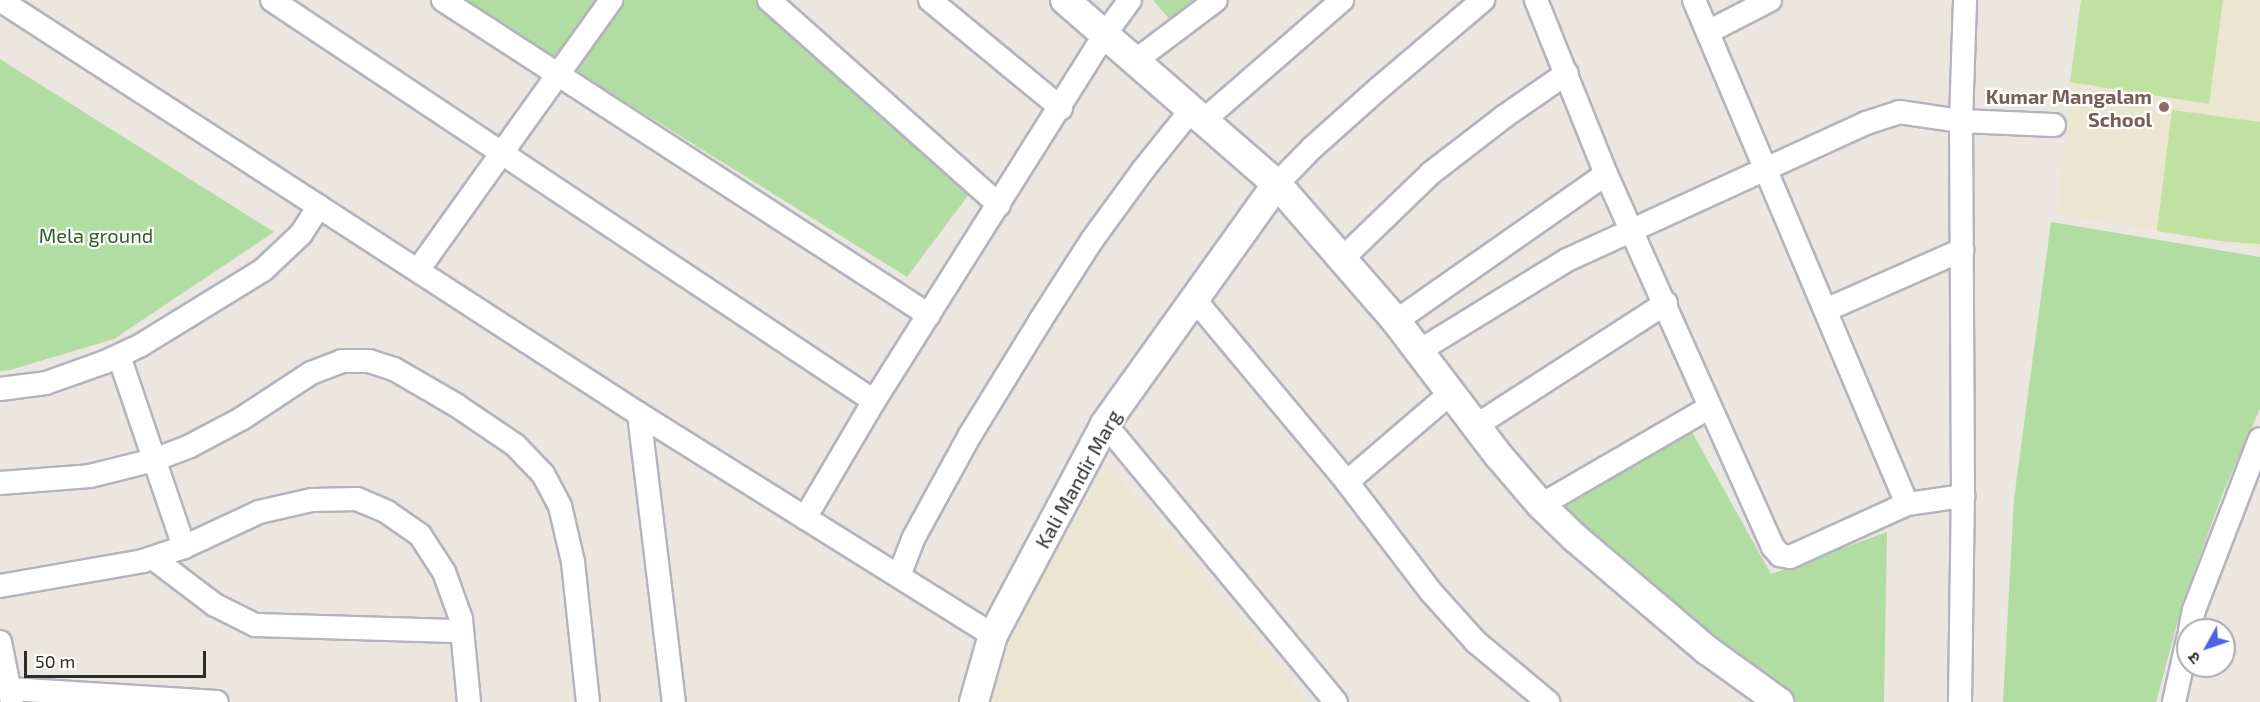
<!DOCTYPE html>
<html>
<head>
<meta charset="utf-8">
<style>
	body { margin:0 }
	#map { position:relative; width:2260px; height:702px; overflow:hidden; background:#ebe7e0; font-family:"Exo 2","Noto Sans Devanagari",sans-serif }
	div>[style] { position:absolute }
	.education>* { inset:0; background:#ebe5d1 }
	.green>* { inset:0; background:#b1dca2 }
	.pitch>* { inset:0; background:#c0e2a0 }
	.roads { filter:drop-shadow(2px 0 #b3b4be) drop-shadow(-2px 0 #b3b4be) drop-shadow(0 2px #b3b4be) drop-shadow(0 -2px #b3b4be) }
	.minor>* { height:22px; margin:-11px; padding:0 11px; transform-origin:11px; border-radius:11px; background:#fff }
	.tertiary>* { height:28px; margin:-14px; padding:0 14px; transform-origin:14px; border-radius:14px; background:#fff }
	.dots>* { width:16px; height:16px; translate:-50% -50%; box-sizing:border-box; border:3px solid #fff; border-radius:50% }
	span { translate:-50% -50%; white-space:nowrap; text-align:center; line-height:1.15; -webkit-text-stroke:4.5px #fff; paint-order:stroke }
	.education-label { font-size:20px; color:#785e54; font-weight:700 }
	.right { translate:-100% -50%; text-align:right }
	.park-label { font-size:20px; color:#2b6123 }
	.street-label { font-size:20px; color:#2c2c2c }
	.north { position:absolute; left:2176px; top:618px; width:60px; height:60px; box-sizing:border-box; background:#fff; border:2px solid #ababab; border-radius:50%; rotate:230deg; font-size:16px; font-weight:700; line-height:24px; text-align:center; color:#2c2c2c }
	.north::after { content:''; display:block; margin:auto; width:21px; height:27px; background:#5362e5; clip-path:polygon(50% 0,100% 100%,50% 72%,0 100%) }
	.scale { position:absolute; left:24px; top:651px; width:182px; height:27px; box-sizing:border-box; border:3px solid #2c2c2c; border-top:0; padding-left:8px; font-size:18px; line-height:21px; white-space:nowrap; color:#2c2c2c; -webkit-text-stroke:4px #fff; paint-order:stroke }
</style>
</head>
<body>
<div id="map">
	<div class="education">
		<i style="clip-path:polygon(2081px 0,2260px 0,2260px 247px,2057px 214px)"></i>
		<i style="clip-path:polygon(1109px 466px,1308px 702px,986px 702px,1021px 605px)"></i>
	</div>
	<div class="green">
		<i style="clip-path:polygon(462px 0,756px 0,973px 189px,907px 277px)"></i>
		<i style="clip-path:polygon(1153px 0,1195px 0,1171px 21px)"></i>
		<i style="clip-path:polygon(0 59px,274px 232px,114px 339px,10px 370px,0 371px)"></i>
		<i style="clip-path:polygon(2051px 222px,2260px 257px,2260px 409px,2224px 490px,2183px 602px,2156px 702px,2003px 702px,2014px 499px)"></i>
		<i style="clip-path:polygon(1688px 425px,1771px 574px,1887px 532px,1884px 702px,1790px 702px,1684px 620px,1558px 502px)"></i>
	</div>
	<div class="pitch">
		<i style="clip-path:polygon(2081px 0,2223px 0,2209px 104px,2070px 82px)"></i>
		<i style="clip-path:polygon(2172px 110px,2260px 122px,2260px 244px,2219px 241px,2157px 231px)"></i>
	</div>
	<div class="roads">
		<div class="minor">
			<i style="left:0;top:0;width:761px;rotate:32.94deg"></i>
			<i style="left:639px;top:414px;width:417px;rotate:32deg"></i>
			<i style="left:272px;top:0;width:723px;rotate:33.67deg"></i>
			<i style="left:443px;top:0;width:579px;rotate:32.95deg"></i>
			<i style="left:769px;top:0;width:308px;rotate:41.7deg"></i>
			<i style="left:930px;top:0;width:170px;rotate:39.5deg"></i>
			<i style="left:1536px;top:0;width:188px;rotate:68.1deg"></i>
			<i style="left:1606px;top:174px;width:409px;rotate:65.9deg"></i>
			<i style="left:1773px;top:547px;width:11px;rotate:49deg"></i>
			<i style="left:1780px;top:555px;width:10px;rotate:11deg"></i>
			<i style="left:1790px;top:557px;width:128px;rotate:-24.4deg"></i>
			<i style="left:1694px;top:0;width:547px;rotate:67.09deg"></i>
			<i style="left:1907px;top:504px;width:57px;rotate:-8.1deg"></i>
			<i style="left:1708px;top:32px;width:70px;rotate:-27.3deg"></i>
			<i style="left:1135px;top:61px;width:101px;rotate:-37deg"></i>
			<i style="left:1204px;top:120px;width:183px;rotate:-41deg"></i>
			<i style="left:1277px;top:184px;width:50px;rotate:-45.8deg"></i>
			<i style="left:1312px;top:148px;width:89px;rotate:-41.8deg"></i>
			<i style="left:1378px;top:89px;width:138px;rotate:-40.3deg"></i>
			<i style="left:1342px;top:259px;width:124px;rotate:-44deg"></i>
			<i style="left:1431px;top:173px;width:93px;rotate:-37.6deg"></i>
			<i style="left:1505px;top:116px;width:75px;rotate:-34.7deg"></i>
			<i style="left:418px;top:270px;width:332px;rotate:-54.4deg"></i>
			<i style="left:1195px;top:300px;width:237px;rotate:50.1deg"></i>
			<i style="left:1347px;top:482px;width:140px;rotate:52.6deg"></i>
			<i style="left:1432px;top:593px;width:66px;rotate:48.1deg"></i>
			<i style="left:1476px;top:642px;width:94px;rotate:39.8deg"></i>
			<i style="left:1826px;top:310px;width:149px;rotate:-23.8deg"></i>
			<i style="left:1396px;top:321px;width:256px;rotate:-35deg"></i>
			<i style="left:1419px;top:351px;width:174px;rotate:-31.6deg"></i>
			<i style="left:1567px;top:260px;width:329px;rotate:-24.6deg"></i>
			<i style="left:1866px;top:123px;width:35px;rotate:-18deg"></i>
			<i style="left:1899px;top:112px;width:63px;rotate:8.3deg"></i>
			<i style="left:1961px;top:121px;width:93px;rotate:2.5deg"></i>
			<i style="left:119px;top:356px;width:202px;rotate:71.2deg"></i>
			<i style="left:0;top:389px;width:46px;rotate:-7.4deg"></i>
			<i style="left:46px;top:383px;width:63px;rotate:-19.6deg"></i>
			<i style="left:105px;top:362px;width:40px;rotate:-25deg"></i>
			<i style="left:141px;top:345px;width:143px;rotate:-31.6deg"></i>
			<i style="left:263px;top:270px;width:52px;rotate:-43.5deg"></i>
			<i style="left:301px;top:234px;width:33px;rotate:-57deg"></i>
			<i style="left:639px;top:414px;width:290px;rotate:83.1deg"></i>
			<i style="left:1105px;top:424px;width:361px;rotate:50.3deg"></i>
			<i style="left:1477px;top:425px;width:225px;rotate:-32.8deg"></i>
			<i style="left:1347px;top:482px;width:137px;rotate:-40.6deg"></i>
			<i style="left:0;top:483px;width:90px;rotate:-4.4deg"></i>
			<i style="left:90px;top:476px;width:66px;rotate:-14deg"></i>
			<i style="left:154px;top:460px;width:39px;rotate:-21deg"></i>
			<i style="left:190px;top:446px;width:58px;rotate:-27.9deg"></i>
			<i style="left:241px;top:419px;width:84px;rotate:-33.3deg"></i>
			<i style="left:311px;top:373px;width:33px;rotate:-21deg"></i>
			<i style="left:342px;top:361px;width:27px"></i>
			<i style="left:369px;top:361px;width:26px;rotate:18deg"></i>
			<i style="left:394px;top:369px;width:72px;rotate:30.1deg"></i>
			<i style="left:456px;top:405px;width:71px;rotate:34.1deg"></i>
			<i style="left:515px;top:445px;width:40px;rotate:46deg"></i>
			<i style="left:543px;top:474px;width:36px;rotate:62deg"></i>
			<i style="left:560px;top:506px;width:57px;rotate:76.9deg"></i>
			<i style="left:573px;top:562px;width:141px;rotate:83.9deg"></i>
			<i style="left:1541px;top:505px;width:195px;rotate:-30.1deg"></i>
			<i style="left:805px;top:518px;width:136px;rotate:-59.5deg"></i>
			<i style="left:874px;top:401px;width:434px;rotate:-57.8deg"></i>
			<i style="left:1105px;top:34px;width:42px;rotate:-53.7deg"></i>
			<i style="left:153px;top:558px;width:78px;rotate:37.2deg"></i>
			<i style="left:215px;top:605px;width:45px;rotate:26.6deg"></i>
			<i style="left:255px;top:625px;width:207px;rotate:1.7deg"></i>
			<i style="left:899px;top:576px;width:40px;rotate:-69deg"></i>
			<i style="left:913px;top:539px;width:119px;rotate:-61.3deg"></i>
			<i style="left:970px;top:435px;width:134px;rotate:-58.4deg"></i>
			<i style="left:1040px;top:321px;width:96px;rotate:-57.3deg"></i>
			<i style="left:1092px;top:240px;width:87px;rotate:-53.9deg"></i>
			<i style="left:1143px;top:170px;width:78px;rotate:-51.2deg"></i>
			<i style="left:0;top:586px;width:145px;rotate:-9.9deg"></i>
			<i style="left:143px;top:561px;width:43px;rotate:-18.9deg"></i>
			<i style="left:184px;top:547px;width:83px;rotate:-25deg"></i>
			<i style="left:259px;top:512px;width:54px;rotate:-12.8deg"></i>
			<i style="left:312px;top:500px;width:45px;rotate:-1.3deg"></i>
			<i style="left:357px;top:499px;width:33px;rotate:23deg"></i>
			<i style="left:387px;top:512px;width:40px;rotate:34.9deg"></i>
			<i style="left:420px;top:535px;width:44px;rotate:57deg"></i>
			<i style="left:444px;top:572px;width:50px;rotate:70.1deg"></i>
			<i style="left:461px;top:619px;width:83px;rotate:84.5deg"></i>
			<i style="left:2190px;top:630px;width:20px;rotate:-79deg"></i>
			<i style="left:2194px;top:610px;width:183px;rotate:-68.9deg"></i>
			<i style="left:0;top:642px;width:61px;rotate:78.7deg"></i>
			<i style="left:9px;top:689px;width:208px;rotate:3.6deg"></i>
			<i style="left:1960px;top:702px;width:206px;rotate:-89.2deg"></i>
			<i style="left:1963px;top:496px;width:375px;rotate:-90.3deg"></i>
			<i style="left:1961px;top:121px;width:121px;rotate:-88.1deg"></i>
			<i style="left:2174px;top:702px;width:65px;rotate:-77.5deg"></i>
		</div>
		<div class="tertiary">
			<i style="left:1065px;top:0;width:281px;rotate:41deg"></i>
			<i style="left:1277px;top:184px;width:181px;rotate:49deg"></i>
			<i style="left:1396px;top:321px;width:170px;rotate:52.7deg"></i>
			<i style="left:1499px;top:456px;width:65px;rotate:49.4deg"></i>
			<i style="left:1541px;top:505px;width:46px;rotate:44.1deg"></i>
			<i style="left:1574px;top:537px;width:175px;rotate:40.4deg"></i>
			<i style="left:1707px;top:650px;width:89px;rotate:35.8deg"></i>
			<i style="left:974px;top:702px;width:70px;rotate:-74.2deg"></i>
			<i style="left:993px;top:635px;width:239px;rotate:-62deg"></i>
			<i style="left:1105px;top:424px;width:295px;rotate:-54.4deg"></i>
		</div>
	</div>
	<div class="dots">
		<i style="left:2164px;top:107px;background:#8d6e63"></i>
	</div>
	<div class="education-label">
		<span class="right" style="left:2152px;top:108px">Kumar Mangalam<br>School</span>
	</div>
	<div class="park-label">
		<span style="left:96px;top:235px">Mela ground</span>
	</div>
	<div class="street-label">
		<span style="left:1078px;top:479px;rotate:-61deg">Kali Mandir Marg</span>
	</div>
	<div class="north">उ</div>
	<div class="scale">50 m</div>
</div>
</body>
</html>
